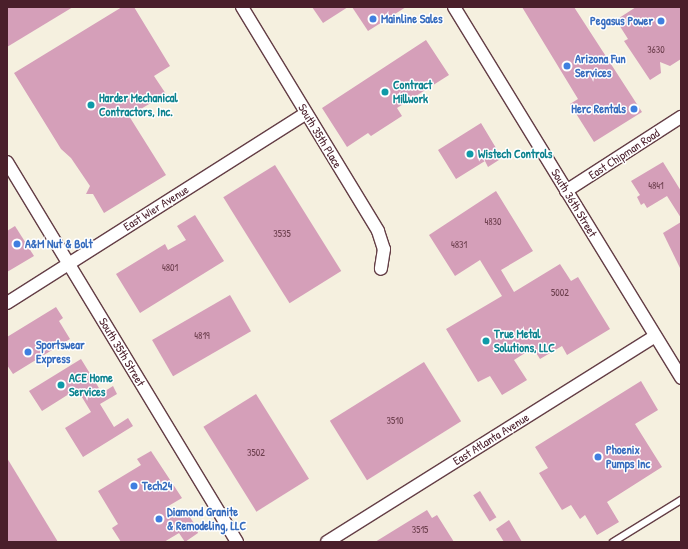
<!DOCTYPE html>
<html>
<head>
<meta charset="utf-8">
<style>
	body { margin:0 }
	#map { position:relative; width:688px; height:549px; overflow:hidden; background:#f5f0df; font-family:"Patrick Hand",sans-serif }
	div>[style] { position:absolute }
	.building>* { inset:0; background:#d59fb9; transform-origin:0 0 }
	.roads { filter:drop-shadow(1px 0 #643e46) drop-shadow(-1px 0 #643e46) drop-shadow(0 1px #643e46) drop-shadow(0 -1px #643e46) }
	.service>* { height:6px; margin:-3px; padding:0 3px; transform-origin:3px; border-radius:3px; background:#fff }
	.minor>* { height:12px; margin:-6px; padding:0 6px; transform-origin:6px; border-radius:6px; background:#fff }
	.dots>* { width:11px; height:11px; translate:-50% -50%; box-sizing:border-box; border:2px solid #fff; border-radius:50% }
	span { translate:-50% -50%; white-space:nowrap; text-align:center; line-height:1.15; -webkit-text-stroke:3px #fff; paint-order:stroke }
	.number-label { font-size:10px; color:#6d3f4e }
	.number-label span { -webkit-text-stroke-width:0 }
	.shop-label { font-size:12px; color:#366cbe; font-weight:700 }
	.left { translate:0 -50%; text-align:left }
	.right { translate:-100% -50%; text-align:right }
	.culture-label { font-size:12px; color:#0d838f; font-weight:700 }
	.street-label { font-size:12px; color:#4a1f2b }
	.frame { position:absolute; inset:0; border:8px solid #4a1f2b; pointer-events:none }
</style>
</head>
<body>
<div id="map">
	<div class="building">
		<i style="clip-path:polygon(7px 7px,73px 7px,7px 47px)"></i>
		<i style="clip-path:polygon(122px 7px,134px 7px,170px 66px,154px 76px,166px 94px,129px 116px,166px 175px,104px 213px,93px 194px,86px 194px,90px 186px,71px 158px,61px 149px,14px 73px)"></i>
		<i style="clip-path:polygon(312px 7px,348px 7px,323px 23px)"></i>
		<i style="clip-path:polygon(352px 7px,406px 7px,368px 31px)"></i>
		<i style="clip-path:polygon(522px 7px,574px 7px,642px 112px,594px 142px,570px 104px,578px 99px)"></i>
		<i style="clip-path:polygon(636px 7px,681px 7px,681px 59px,670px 66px,660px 62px,661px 73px,650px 80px,624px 41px,628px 39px,616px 20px)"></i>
		<i style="clip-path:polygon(426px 40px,449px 75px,397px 108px,402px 116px,371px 136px,368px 133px,347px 147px,322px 108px)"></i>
		<i style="clip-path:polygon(481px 123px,502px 158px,488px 167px,485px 161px,456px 179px,438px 150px)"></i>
		<i style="clip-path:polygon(663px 162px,681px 191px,681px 218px,667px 196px,647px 208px,644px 203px,641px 205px,637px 197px,640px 195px,631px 181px)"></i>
		<i style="left:275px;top:165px;width:125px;height:61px;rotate:58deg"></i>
		<i style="clip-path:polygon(496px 191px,533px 251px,501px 270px,514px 292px,560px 264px,571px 281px,578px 277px,610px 329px,567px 355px,562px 346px,540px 359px,533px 348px,514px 360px,527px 380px,502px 395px,490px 376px,478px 382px,446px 329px,502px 296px,480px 260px,455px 276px,429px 235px)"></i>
		<i style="clip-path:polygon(195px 215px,224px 261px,140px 313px,116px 274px,165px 244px,168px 250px,186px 240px,177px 226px)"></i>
		<i style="clip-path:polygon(681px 222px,681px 270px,663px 233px)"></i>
		<i style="clip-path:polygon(15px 226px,34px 256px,7px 272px,7px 231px)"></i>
		<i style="left:230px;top:295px;width:42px;height:90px;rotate:60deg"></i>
		<i style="clip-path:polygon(56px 307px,63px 318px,59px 321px,70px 339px,13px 374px,7px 365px,7px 337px)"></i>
		<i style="clip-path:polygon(81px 359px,102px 393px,113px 386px,117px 394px,100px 404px,114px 427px,128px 418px,133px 426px,83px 457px,65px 428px,91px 412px,77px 389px,42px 411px,29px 391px)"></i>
		<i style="left:424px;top:362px;width:70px;height:111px;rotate:58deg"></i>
		<i style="clip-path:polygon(641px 381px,658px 410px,635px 424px,662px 467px,607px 502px,619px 522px,597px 535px,585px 515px,580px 519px,571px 505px,562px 510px,539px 473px,548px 468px,535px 447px)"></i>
		<i style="left:256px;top:394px;width:100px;height:62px;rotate:58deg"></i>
		<i style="clip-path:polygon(151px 451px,182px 498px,165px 508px,188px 514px,195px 525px,198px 533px,185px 542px,179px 533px,164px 542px,121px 542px,112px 528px,118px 524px,98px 491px,141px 465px,137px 459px)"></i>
		<i style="clip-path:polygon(7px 458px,58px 542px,7px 542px)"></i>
		<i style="left:480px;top:491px;width:31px;height:8px;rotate:58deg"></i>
		<i style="clip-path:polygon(427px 510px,432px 518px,437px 515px,454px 542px,375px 542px)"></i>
		<i style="clip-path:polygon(509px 520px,522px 542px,504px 542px,496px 529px)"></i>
	</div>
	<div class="roads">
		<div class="service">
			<i style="left:613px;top:542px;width:80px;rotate:-31.7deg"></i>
		</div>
		<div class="minor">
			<i style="left:242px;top:7px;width:262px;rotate:58.7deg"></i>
			<i style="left:378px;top:231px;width:19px;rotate:72deg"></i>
			<i style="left:384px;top:249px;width:20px;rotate:99deg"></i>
			<i style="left:454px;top:7px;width:435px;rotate:58.5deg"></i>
			<i style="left:7px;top:162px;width:444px;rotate:58.8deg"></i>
			<i style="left:566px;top:191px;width:137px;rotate:-32.8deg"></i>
			<i style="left:7px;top:303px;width:354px;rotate:-32.4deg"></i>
			<i style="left:327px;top:542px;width:387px;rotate:-32.1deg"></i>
		</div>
	</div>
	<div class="dots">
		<i style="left:373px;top:19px;background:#3f7fe0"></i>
		<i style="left:661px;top:21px;background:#3f7fe0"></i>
		<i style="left:567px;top:66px;background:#3f7fe0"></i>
		<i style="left:385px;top:92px;background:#0f9aa8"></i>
		<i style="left:91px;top:105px;background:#0f9aa8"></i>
		<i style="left:634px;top:109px;background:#3f7fe0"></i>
		<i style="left:470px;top:154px;background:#0f9aa8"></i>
		<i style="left:17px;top:244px;background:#3f7fe0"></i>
		<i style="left:486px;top:341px;background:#0f9aa8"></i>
		<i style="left:28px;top:352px;background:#3f7fe0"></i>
		<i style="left:61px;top:385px;background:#0f9aa8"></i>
		<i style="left:598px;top:457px;background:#3f7fe0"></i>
		<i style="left:134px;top:486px;background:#3f7fe0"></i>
		<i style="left:159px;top:519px;background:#3f7fe0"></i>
	</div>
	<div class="number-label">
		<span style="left:656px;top:50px">3630</span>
		<span style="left:656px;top:186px">4841</span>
		<span style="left:493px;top:222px">4830</span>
		<span style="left:282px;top:234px">3535</span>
		<span style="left:459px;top:245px">4831</span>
		<span style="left:170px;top:268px">4801</span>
		<span style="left:560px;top:293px">5002</span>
		<span style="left:202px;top:336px">4819</span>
		<span style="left:395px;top:421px">3510</span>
		<span style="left:256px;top:453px">3502</span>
		<span style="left:420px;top:530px">3515</span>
	</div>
	<div class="shop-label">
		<span class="left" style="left:381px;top:19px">Mainline Sales</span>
		<span class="right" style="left:653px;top:21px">Pegasus Power</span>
		<span class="left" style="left:575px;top:66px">Arizona Fun<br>Services</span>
		<span class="right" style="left:626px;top:109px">Herc Rentals</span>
		<span class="left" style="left:25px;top:244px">A&amp;M Nut &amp; Bolt</span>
		<span class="left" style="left:36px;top:352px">Sportswear<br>Express</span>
		<span class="left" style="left:606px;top:457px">Phoenix<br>Pumps Inc</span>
		<span class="left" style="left:142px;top:486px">Tech24</span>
		<span class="left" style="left:167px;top:519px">Diamond Granite<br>&amp; Remodeling, LLC</span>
	</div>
	<div class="culture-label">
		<span class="left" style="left:393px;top:92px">Contract<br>Millwork</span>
		<span class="left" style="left:99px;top:105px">Harder Mechanical<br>Contractors, Inc.</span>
		<span class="left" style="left:478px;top:154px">Wistech Controls</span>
		<span class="left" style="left:494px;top:341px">True Metal<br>Solutions, LLC</span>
		<span class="left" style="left:69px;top:385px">ACE Home<br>Services</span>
	</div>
	<div class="street-label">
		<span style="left:320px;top:136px;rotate:59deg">South 35th Place</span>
		<span style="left:624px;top:154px;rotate:-33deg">East Chipman Road</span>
		<span style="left:574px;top:203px;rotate:59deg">South 36th Street</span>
		<span style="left:156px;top:208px;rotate:-32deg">East Wier Avenue</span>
		<span style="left:122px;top:352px;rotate:59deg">South 35th Street</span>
		<span style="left:491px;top:439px;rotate:-32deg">East Atlanta Avenue</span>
	</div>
	<div class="frame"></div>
</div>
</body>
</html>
